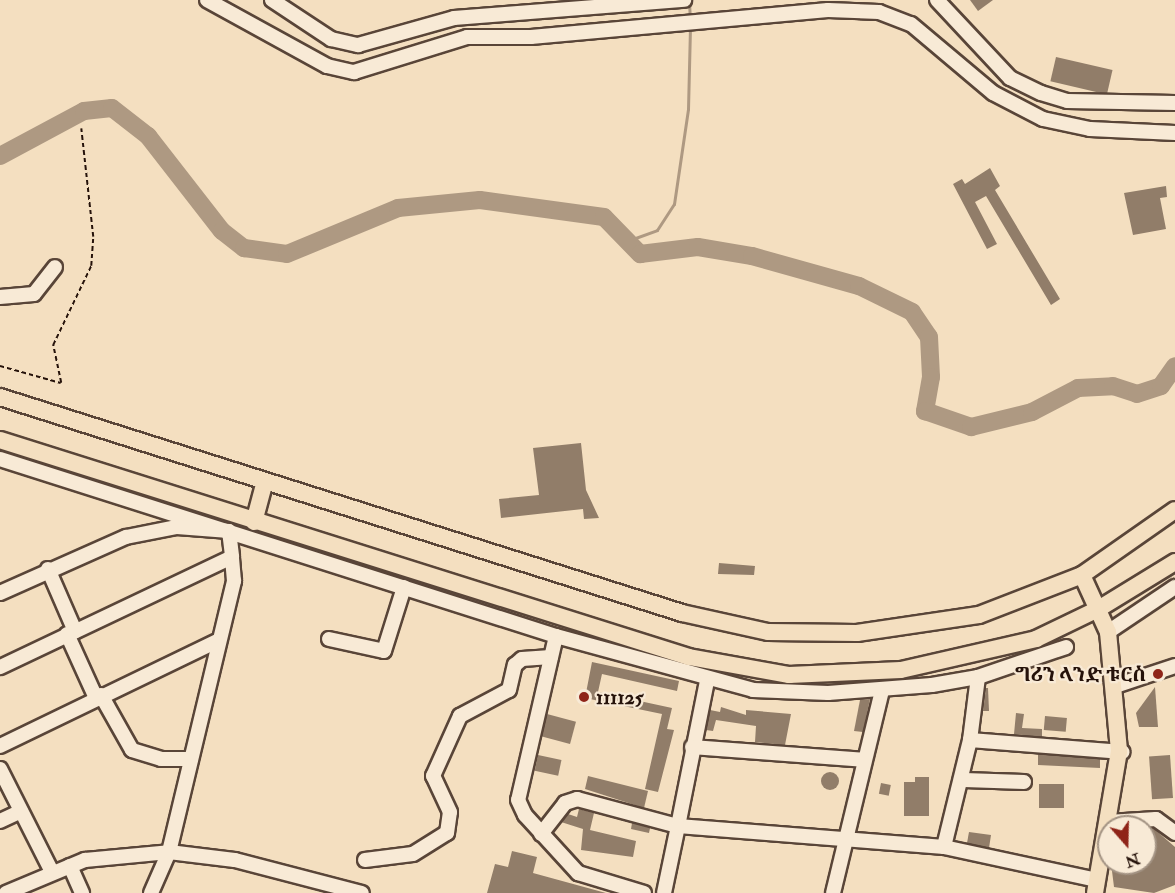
<!DOCTYPE html>
<html>
<head>
<meta charset="utf-8">
<style>
	body { margin:0 }
	#map { position:relative; width:1175px; height:893px; overflow:hidden; background:#f4dfc0; font-family:"IM FELL Double Pica","Noto Serif Ethiopic",serif }
	div>[style] { position:absolute }
	.stream>* { height:3px; margin:-1.5px; padding:0 1.5px; transform-origin:1.5px; border-radius:1.5px; background:#ae9982 }
	.river>* { height:18px; margin:-9px; padding:0 9px; transform-origin:9px; border-radius:9px; background:#ae9982 }
	.building>* { inset:0; background:#917d69; transform-origin:0 0 }
	.round { border-radius:50% }
	.path>* { height:1.5px; margin-top:-0.75px; transform-origin:0; background:repeating-linear-gradient(90deg,#25120a 0 4.5px,transparent 0 7.5px) }
	.roads { filter:drop-shadow(2px 0 #594538) drop-shadow(-2px 0 #594538) drop-shadow(0 2px #594538) drop-shadow(0 -2px #594538) }
	.minor>* { height:14px; margin:-7px; padding:0 7px; transform-origin:7px; border-radius:7px; background:#f8ead6 }
	.major>* { height:16px; margin:-8px; padding:0 8px; transform-origin:8px; border-radius:8px; background:#f4dfc0 }
	.dots>* { width:16px; height:16px; translate:-50% -50%; box-sizing:border-box; border:3px solid #f8ead6; border-radius:50% }
	span { translate:-50% -50%; white-space:nowrap; text-align:center; line-height:1.15; -webkit-text-stroke:4.5px #f8ead6; paint-order:stroke }
	.poi-label { font-size:20px; color:#25120a; font-weight:700 }
	.right { translate:-100% -50%; text-align:right }
	.left { translate:0 -50%; text-align:left }
	.north { position:absolute; left:1097px; top:815px; width:60px; height:60px; box-sizing:border-box; background:#f8ead6; border:2px solid #a49484; border-radius:50%; rotate:160deg; font-size:16px; font-weight:700; line-height:24px; text-align:center; color:#25120a }
	.north::after { content:''; display:block; margin:auto; width:21px; height:27px; background:#8f2418; clip-path:polygon(50% 0,100% 100%,50% 72%,0 100%) }
</style>
</head>
<body>
<div id="map">
	<div class="stream">
		<i style="left:689px;top:2px;width:17px;rotate:87deg"></i>
		<i style="left:627px;top:241px;width:32px;rotate:-20deg"></i>
		<i style="left:657px;top:230px;width:31px;rotate:-57deg"></i>
		<i style="left:674px;top:204px;width:96px;rotate:-81.6deg"></i>
		<i style="left:688px;top:109px;width:83px;rotate:-88.6deg"></i>
	</div>
	<div class="river">
		<i style="left:0;top:156px;width:95px;rotate:-28.2deg"></i>
		<i style="left:84px;top:111px;width:28px;rotate:-6deg"></i>
		<i style="left:112px;top:108px;width:46px;rotate:37.9deg"></i>
		<i style="left:148px;top:136px;width:120px;rotate:52.1deg"></i>
		<i style="left:222px;top:231px;width:28px;rotate:38deg"></i>
		<i style="left:244px;top:248px;width:43px;rotate:7.9deg"></i>
		<i style="left:287px;top:254px;width:120px;rotate:-22.5deg"></i>
		<i style="left:398px;top:208px;width:82px;rotate:-5.6deg"></i>
		<i style="left:480px;top:200px;width:125px;rotate:7.8deg"></i>
		<i style="left:604px;top:217px;width:52px;rotate:45.8deg"></i>
		<i style="left:640px;top:254px;width:58px;rotate:-6.9deg"></i>
		<i style="left:698px;top:247px;width:55px;rotate:9.5deg"></i>
		<i style="left:752px;top:256px;width:111px;rotate:15.7deg"></i>
		<i style="left:859px;top:286px;width:59px;rotate:26.1deg"></i>
		<i style="left:912px;top:312px;width:30px;rotate:56deg"></i>
		<i style="left:929px;top:337px;width:40px;rotate:87.1deg"></i>
		<i style="left:931px;top:377px;width:35px;rotate:100deg"></i>
		<i style="left:925px;top:411px;width:49px;rotate:19.2deg"></i>
		<i style="left:971px;top:427px;width:63px;rotate:-13.8deg"></i>
		<i style="left:1032px;top:412px;width:52px;rotate:-27.6deg"></i>
		<i style="left:1078px;top:388px;width:35px;rotate:-3deg"></i>
		<i style="left:1113px;top:386px;width:25px;rotate:18deg"></i>
		<i style="left:1137px;top:394px;width:25px;rotate:-18deg"></i>
		<i style="left:1161px;top:386px;width:24px;rotate:-55deg"></i>
	</div>
	<div class="building">
		<i style="clip-path:polygon(970px 0,993px 0,978px 11px)"></i>
		<i style="left:1056px;top:57px;width:58px;height:25px;rotate:13deg"></i>
		<i style="clip-path:polygon(990px 168px,1000px 186px,995px 190px,1060px 299px,1051px 305px,986px 196px,975px 202px,997px 244px,987px 249px,953px 184px,962px 179px,965px 184px)"></i>
		<i style="clip-path:polygon(1166px 186px,1167px 197px,1160px 198px,1166px 229px,1133px 235px,1124px 193px)"></i>
		<i style="clip-path:polygon(581px 443px,586px 490px,599px 518px,584px 519px,583px 509px,501px 518px,499px 499px,539px 495px,533px 448px)"></i>
		<i style="clip-path:polygon(719px 563px,755px 566px,754px 575px,718px 574px)"></i>
		<i style="clip-path:polygon(592px 662px,679px 681px,677px 691px,602px 674px,598px 692px,672px 708px,667px 729px,674px 730px,658px 792px,645px 789px,662px 714px,585px 698px)"></i>
		<i style="clip-path:polygon(1155px 687px,1158px 727px,1139px 727px,1136px 713px)"></i>
		<i style="clip-path:polygon(986px 688px,988px 688px,989px 711px,983px 711px)"></i>
		<i style="clip-path:polygon(870px 699px,863px 732px,854px 731px,860px 700px)"></i>
		<i style="clip-path:polygon(721px 707px,746px 715px,746px 710px,791px 714px,785px 745px,755px 742px,756px 726px,716px 720px,713px 731px,706px 730px,710px 710px,720px 712px)"></i>
		<i style="clip-path:polygon(1016px 713px,1024px 714px,1022px 728px,1042px 729px,1042px 737px,1014px 734px)"></i>
		<i style="left:547px;top:714px;width:30px;height:23px;rotate:15deg"></i>
		<i style="left:1045px;top:716px;width:22px;height:14px;rotate:5deg"></i>
		<i style="clip-path:polygon(1038px 754px,1100px 759px,1100px 768px,1038px 765px)"></i>
		<i style="left:538px;top:755px;width:24px;height:16px;rotate:12deg"></i>
		<i style="left:1170px;top:755px;width:43px;height:21px;rotate:86deg"></i>
		<i class="round" style="left:821px;top:772px;width:18px;height:18px"></i>
		<i style="clip-path:polygon(588px 776px,648px 791px,644px 808px,585px 789px)"></i>
		<i style="clip-path:polygon(915px 777px,929px 777px,929px 816px,904px 816px,904px 782px,915px 782px)"></i>
		<i style="left:881px;top:783px;width:10px;height:11px;rotate:11deg"></i>
		<i style="left:1039px;top:784px;width:25px;height:24px"></i>
		<i style="clip-path:polygon(579px 809px,594px 813px,590px 830px,636px 841px,633px 857px,581px 850px,583px 829px,561px 822px,568px 814px,577px 817px)"></i>
		<i style="clip-path:polygon(632px 823px,650px 828px,649px 833px,631px 829px)"></i>
		<i style="clip-path:polygon(1153px 828px,1175px 847px,1175px 885px,1154px 893px,1114px 887px,1111px 863px,1145px 863px,1145px 829px)"></i>
		<i style="clip-path:polygon(969px 832px,991px 835px,989px 848px,967px 843px)"></i>
		<i style="clip-path:polygon(512px 851px,537px 857px,533px 873px,606px 893px,487px 893px,495px 864px,508px 867px)"></i>
	</div>
	<div class="path">
		<i style="left:0;top:366px;width:63px;rotate:15.6deg"></i>
		<i style="left:61px;top:383px;width:39px;rotate:-102deg"></i>
		<i style="left:53px;top:345px;width:88px;rotate:-64.3deg"></i>
		<i style="left:91px;top:266px;width:29px;rotate:-86deg"></i>
		<i style="left:93px;top:237px;width:109px;rotate:-96.3deg"></i>
	</div>
	<div class="roads">
		<div class="minor">
			<i style="left:207px;top:0;width:137px;rotate:28.8deg"></i>
			<i style="left:327px;top:66px;width:28px;rotate:13deg"></i>
			<i style="left:354px;top:72px;width:118px;rotate:-17.2deg"></i>
			<i style="left:467px;top:37px;width:64px"></i>
			<i style="left:531px;top:37px;width:298px;rotate:-5.2deg"></i>
			<i style="left:828px;top:10px;width:51px;rotate:2.2deg"></i>
			<i style="left:879px;top:12px;width:34px;rotate:21deg"></i>
			<i style="left:911px;top:24px;width:107px;rotate:40.1deg"></i>
			<i style="left:993px;top:93px;width:56px;rotate:27.5deg"></i>
			<i style="left:1043px;top:119px;width:48px;rotate:12deg"></i>
			<i style="left:1090px;top:129px;width:85px;rotate:2.7deg"></i>
			<i style="left:272px;top:0;width:71px;rotate:33.5deg"></i>
			<i style="left:331px;top:39px;width:28px;rotate:13deg"></i>
			<i style="left:358px;top:45px;width:100px;rotate:-15.7deg"></i>
			<i style="left:454px;top:18px;width:231px;rotate:-4.5deg"></i>
			<i style="left:937px;top:0;width:107px;rotate:46.9deg"></i>
			<i style="left:1010px;top:78px;width:34px;rotate:26deg"></i>
			<i style="left:1041px;top:93px;width:27px;rotate:17deg"></i>
			<i style="left:1067px;top:101px;width:108px;rotate:1.1deg"></i>
			<i style="left:0;top:297px;width:34px;rotate:-5deg"></i>
			<i style="left:34px;top:294px;width:34px;rotate:-52deg"></i>
			<i style="left:0;top:459px;width:583px;rotate:17.66deg"></i>
			<i style="left:556px;top:636px;width:204px;rotate:15.3deg"></i>
			<i style="left:753px;top:690px;width:75px;rotate:2.3deg"></i>
			<i style="left:828px;top:693px;width:104px;rotate:-4.4deg"></i>
			<i style="left:932px;top:685px;width:47px;rotate:-9.9deg"></i>
			<i style="left:978px;top:677px;width:93px;rotate:-18.8deg"></i>
			<i style="left:48px;top:569px;width:68px;rotate:66.5deg"></i>
			<i style="left:0;top:593px;width:138px;rotate:-24deg"></i>
			<i style="left:126px;top:537px;width:52px;rotate:-11.1deg"></i>
			<i style="left:177px;top:527px;width:52px;rotate:4.4deg"></i>
			<i style="left:229px;top:531px;width:26px;rotate:83deg"></i>
			<i style="left:232px;top:557px;width:257px;rotate:154.6deg"></i>
			<i style="left:1108px;top:632px;width:81px;rotate:-33.9deg"></i>
			<i style="left:67px;top:634px;width:70px;rotate:65.6deg"></i>
			<i style="left:556px;top:636px;width:168px;rotate:103deg"></i>
			<i style="left:518px;top:800px;width:17px;rotate:65deg"></i>
			<i style="left:525px;top:815px;width:79px;rotate:47.6deg"></i>
			<i style="left:578px;top:873px;width:69px;rotate:16.9deg"></i>
			<i style="left:329px;top:639px;width:56px;rotate:12.3deg"></i>
			<i style="left:384px;top:651px;width:67px;rotate:-72.6deg"></i>
			<i style="left:978px;top:677px;width:64px;rotate:97.2deg"></i>
			<i style="left:970px;top:740px;width:153px;rotate:4.5deg"></i>
			<i style="left:707px;top:681px;width:148px;rotate:101.3deg"></i>
			<i style="left:678px;top:826px;width:267px;rotate:4.5deg"></i>
			<i style="left:1115px;top:686px;width:63px;rotate:-18.4deg"></i>
			<i style="left:101px;top:695px;width:63px;rotate:60.6deg"></i>
			<i style="left:132px;top:750px;width:30px;rotate:17deg"></i>
			<i style="left:161px;top:759px;width:30px"></i>
			<i style="left:970px;top:740px;width:110px;rotate:103.7deg"></i>
			<i style="left:944px;top:847px;width:157px;rotate:12.2deg"></i>
			<i style="left:0;top:746px;width:243px;rotate:-25.8deg"></i>
			<i style="left:692px;top:747px;width:171px;rotate:4.3deg"></i>
			<i style="left:0;top:769px;width:113px;rotate:63.2deg"></i>
			<i style="left:964px;top:780px;width:60px;rotate:1.9deg"></i>
			<i style="left:0;top:821px;width:23px;rotate:-25deg"></i>
			<i style="left:1108px;top:822px;width:48px;rotate:-3.6deg"></i>
			<i style="left:1156px;top:819px;width:24px;rotate:36deg"></i>
			<i style="left:541px;top:834px;width:39px;rotate:-52deg"></i>
			<i style="left:565px;top:803px;width:13px;rotate:-18deg"></i>
			<i style="left:577px;top:799px;width:105px;rotate:15deg"></i>
			<i style="left:678px;top:826px;width:68px;rotate:101.8deg"></i>
			<i style="left:365px;top:860px;width:48px;rotate:-7.1deg"></i>
			<i style="left:413px;top:854px;width:40px;rotate:-32deg"></i>
			<i style="left:447px;top:833px;width:21px;rotate:-82deg"></i>
			<i style="left:450px;top:812px;width:40px;rotate:-115deg"></i>
			<i style="left:433px;top:776px;width:66px;rotate:-65.8deg"></i>
			<i style="left:460px;top:716px;width:55px;rotate:-28deg"></i>
			<i style="left:509px;top:690px;width:26px;rotate:-77deg"></i>
			<i style="left:515px;top:665px;width:9px;rotate:-41deg"></i>
			<i style="left:522px;top:659px;width:29px;rotate:-4deg"></i>
			<i style="left:70px;top:866px;width:30px;rotate:66deg"></i>
			<i style="left:6px;top:893px;width:86px;rotate:-22.7deg"></i>
			<i style="left:85px;top:860px;width:84px;rotate:-5.4deg"></i>
			<i style="left:169px;top:852px;width:66px;rotate:6.9deg"></i>
			<i style="left:235px;top:860px;width:131px;rotate:14.6deg"></i>
			<i style="left:151px;top:893px;width:45px;rotate:-66.3deg"></i>
			<i style="left:169px;top:852px;width:279px;rotate:-76.5deg"></i>
			<i style="left:234px;top:581px;width:24px;rotate:-95deg"></i>
			<i style="left:833px;top:893px;width:209px;rotate:-76.4deg"></i>
		</div>
		<div class="major">
			<i style="left:0;top:397px;width:715px;rotate:17.57deg"></i>
			<i style="left:682px;top:613px;width:88px;rotate:12.5deg"></i>
			<i style="left:768px;top:632px;width:89px;rotate:0.6deg"></i>
			<i style="left:857px;top:633px;width:123px;rotate:-8.4deg"></i>
			<i style="left:979px;top:615px;width:110px;rotate:-21.2deg"></i>
			<i style="left:1082px;top:575px;width:113px;rotate:-35deg"></i>
			<i style="left:0;top:440px;width:722px;rotate:17.48deg"></i>
			<i style="left:689px;top:657px;width:102px;rotate:10.2deg"></i>
			<i style="left:789px;top:675px;width:112px;rotate:-2.6deg"></i>
			<i style="left:901px;top:670px;width:139px;rotate:-12.9deg"></i>
			<i style="left:1036px;top:639px;width:71px;rotate:-25.8deg"></i>
			<i style="left:1100px;top:608px;width:88px;rotate:-31.5deg"></i>
			<i style="left:254px;top:522px;width:42px;rotate:-75deg"></i>
			<i style="left:1082px;top:575px;width:63px;rotate:65.5deg"></i>
			<i style="left:1108px;top:632px;width:120px;rotate:84.7deg"></i>
			<i style="left:1119px;top:751px;width:144px;rotate:99.6deg"></i>
		</div>
	</div>
	<div class="dots">
		<i style="left:1158px;top:674px;background:#8f2418"></i>
		<i style="left:584px;top:697px;background:#8f2418"></i>
	</div>
	<div class="poi-label">
		<span class="right" style="left:1146px;top:674px">ግሪን ላንድ ቱርስ</span>
		<span class="left" style="left:596px;top:697px">111125</span>
	</div>
	<div class="north">N</div>
</div>
</body>
</html>
